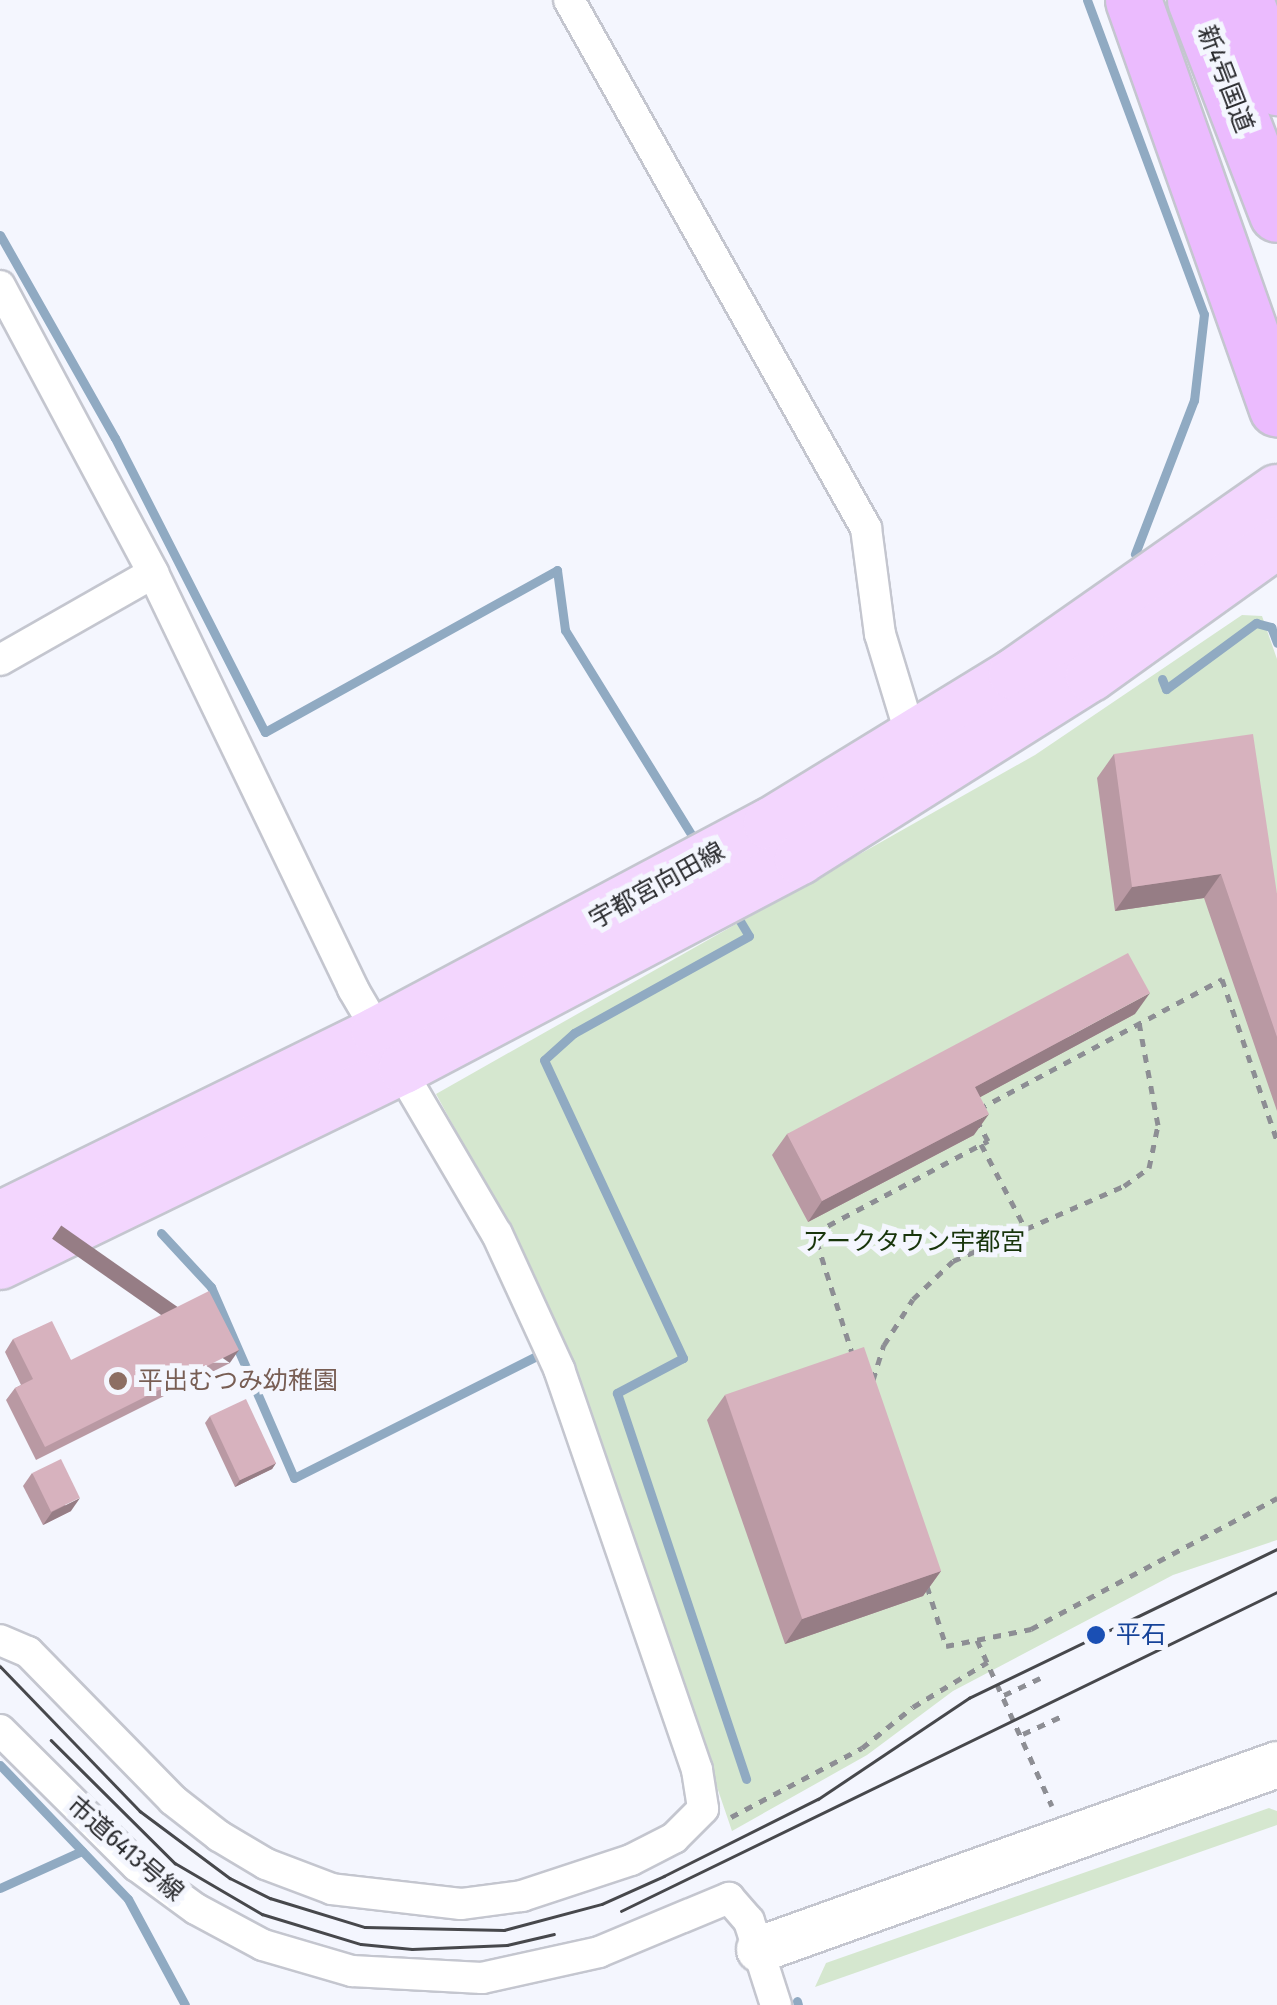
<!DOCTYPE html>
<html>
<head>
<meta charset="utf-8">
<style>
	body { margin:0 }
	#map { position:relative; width:1277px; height:2005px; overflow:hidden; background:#f4f6fe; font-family:"Fira Sans Condensed","Noto Sans JP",sans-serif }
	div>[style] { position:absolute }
	.green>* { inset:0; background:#d5e7cf }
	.stream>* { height:9px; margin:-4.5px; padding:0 4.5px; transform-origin:4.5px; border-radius:4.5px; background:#90aac2 }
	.path>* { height:5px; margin-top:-2.5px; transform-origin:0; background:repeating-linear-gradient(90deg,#8d8e94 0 8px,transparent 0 16px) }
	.roads { filter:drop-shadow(2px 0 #c4c6cf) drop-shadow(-2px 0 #c4c6cf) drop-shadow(0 2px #c4c6cf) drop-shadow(0 -2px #c4c6cf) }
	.street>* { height:30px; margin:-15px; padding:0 15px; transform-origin:15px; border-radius:15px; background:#fff }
	.secondary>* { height:45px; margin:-22.5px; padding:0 22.5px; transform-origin:22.5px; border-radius:22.5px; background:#fff }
	.primary>* { height:50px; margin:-25px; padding:0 25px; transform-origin:25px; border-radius:25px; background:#f3d6fe }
	.highway>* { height:55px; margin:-27.5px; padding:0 27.5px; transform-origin:27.5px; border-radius:27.5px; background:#ebbbfe }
	.tram>* { height:2.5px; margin:-1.25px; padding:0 1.25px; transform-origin:1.25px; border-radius:1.25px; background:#47484c }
	.wall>* { inset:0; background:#b999a3 }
	.shaded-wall>* { inset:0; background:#967d85; transform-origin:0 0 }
	.building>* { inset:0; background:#d7b2be; transform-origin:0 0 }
	.dots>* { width:28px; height:28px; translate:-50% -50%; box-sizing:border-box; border:5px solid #f4f6fe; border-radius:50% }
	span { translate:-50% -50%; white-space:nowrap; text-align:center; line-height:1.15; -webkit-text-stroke:10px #f4f6fe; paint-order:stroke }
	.street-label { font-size:25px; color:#28292c }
	.park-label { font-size:25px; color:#18350b }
	.education-label { font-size:25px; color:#785e54 }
	.left { translate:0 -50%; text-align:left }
	.transit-label { font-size:25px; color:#164399 }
</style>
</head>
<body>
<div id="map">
	<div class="green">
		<i style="clip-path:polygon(1242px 615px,1262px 616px,1277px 659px,1277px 1540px,1173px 1575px,953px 1691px,867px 1755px,732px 1831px,580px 1386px,534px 1273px,436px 1094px,1035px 755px)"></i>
		<i style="clip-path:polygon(1269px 1808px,1277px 1811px,1277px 1825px,815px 1987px,826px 1963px)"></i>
	</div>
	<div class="stream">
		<i style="left:1087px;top:0;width:335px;rotate:69.6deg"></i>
		<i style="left:1204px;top:314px;width:87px;rotate:96.6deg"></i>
		<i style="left:1194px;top:400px;width:165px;rotate:111deg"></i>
		<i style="left:0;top:235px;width:233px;rotate:60.5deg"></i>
		<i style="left:115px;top:438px;width:330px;rotate:63deg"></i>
		<i style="left:265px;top:732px;width:334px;rotate:-29deg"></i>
		<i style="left:557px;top:570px;width:61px;rotate:82.4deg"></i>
		<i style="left:565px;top:630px;width:243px;rotate:58.3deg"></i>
		<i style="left:1162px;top:679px;width:11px;rotate:68deg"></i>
		<i style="left:1166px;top:689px;width:112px;rotate:-36.3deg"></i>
		<i style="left:1256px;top:623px;width:16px;rotate:15deg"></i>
		<i style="left:1271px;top:627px;width:17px;rotate:69deg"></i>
		<i style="left:740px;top:921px;width:17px;rotate:59deg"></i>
		<i style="left:749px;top:936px;width:200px;rotate:151deg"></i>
		<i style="left:574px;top:1033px;width:40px;rotate:138deg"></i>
		<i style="left:544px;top:1060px;width:329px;rotate:65deg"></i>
		<i style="left:683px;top:1358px;width:75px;rotate:152.1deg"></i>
		<i style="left:617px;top:1393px;width:407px;rotate:71.5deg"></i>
		<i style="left:161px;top:1233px;width:74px;rotate:47.2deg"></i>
		<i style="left:211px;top:1287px;width:208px;rotate:66.5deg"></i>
		<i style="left:294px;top:1478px;width:279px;rotate:-26.7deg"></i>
		<i style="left:0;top:1765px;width:185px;rotate:46.3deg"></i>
		<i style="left:128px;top:1899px;width:120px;rotate:61.7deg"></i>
		<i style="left:0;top:1888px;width:90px;rotate:-24.3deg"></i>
		<i style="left:797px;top:2001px;width:4px;rotate:76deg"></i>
	</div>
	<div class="path">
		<i style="left:979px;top:1109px;width:276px;rotate:-28.1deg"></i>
		<i style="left:1222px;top:979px;width:171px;rotate:71.2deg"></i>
		<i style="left:981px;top:1144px;width:93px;rotate:62.3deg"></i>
		<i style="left:853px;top:1356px;width:129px;rotate:-107.6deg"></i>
		<i style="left:814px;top:1233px;width:197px;rotate:-27.9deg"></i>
		<i style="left:988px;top:1141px;width:24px;rotate:-118deg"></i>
		<i style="left:873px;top:1380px;width:37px;rotate:-73deg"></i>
		<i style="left:884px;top:1345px;width:54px;rotate:-57.8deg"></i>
		<i style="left:913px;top:1299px;width:55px;rotate:-43.5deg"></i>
		<i style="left:953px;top:1261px;width:187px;rotate:-23.7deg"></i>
		<i style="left:1124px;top:1186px;width:31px;rotate:-36deg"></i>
		<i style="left:1149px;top:1168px;width:44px;rotate:-78.2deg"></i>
		<i style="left:1158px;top:1125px;width:105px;rotate:-100.5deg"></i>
		<i style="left:927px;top:1586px;width:63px;rotate:72.4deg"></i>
		<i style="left:946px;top:1646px;width:87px;rotate:-11.3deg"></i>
		<i style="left:1031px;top:1629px;width:279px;rotate:-28deg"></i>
		<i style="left:977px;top:1640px;width:182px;rotate:65.7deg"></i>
		<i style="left:1004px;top:1695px;width:40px;rotate:-25deg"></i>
		<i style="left:1023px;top:1734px;width:41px;rotate:-24.7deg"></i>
		<i style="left:731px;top:1817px;width:148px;rotate:-27.8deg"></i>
		<i style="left:862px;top:1748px;width:65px;rotate:-38.8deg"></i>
		<i style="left:913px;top:1707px;width:87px;rotate:-31deg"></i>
	</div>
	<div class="roads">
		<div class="street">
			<i style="left:569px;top:0;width:606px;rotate:60.64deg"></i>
			<i style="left:866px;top:528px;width:107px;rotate:82.5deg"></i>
			<i style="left:880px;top:634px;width:110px;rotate:73.1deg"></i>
			<i style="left:0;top:286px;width:325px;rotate:61.9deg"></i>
			<i style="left:153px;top:573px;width:462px;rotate:64.3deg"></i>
			<i style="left:353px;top:989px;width:284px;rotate:59.6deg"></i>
			<i style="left:497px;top:1234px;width:149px;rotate:65.3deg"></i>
			<i style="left:559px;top:1369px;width:424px;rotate:71deg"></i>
			<i style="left:697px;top:1770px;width:39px;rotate:81deg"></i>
			<i style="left:703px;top:1809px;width:41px;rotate:135deg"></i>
			<i style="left:674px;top:1838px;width:48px;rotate:152.9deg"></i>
			<i style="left:631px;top:1860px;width:115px;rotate:161.7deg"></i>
			<i style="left:522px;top:1896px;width:62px;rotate:172.5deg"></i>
			<i style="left:461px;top:1904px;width:130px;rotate:-173.4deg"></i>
			<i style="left:332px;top:1889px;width:71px;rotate:-159.3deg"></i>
			<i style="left:266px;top:1864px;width:55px;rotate:-149.2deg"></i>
			<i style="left:219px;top:1836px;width:58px;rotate:-142deg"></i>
			<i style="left:173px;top:1800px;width:207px;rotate:-134.4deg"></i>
			<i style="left:28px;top:1652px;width:30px;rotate:-157deg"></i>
			<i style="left:0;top:660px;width:176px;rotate:-29.6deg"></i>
			<i style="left:0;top:1730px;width:193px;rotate:44.8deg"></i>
			<i style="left:137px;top:1866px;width:73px;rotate:36.1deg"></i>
			<i style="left:196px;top:1909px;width:76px;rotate:28.2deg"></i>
			<i style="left:263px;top:1945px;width:93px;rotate:16.3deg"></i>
			<i style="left:352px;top:1971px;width:130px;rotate:3.1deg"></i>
			<i style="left:482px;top:1978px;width:120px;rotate:-12.5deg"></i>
			<i style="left:599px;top:1952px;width:141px;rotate:-22.6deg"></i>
			<i style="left:729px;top:1898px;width:30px;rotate:49deg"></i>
			<i style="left:749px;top:1921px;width:88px;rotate:72.2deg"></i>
		</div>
		<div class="secondary">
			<i style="left:759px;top:1949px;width:550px;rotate:-19.65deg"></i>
		</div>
		<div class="primary">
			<i style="left:0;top:1217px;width:420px;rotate:-26.1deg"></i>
			<i style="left:377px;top:1032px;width:444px;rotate:-28deg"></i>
			<i style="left:769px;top:824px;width:287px;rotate:-31.5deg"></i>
			<i style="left:1014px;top:674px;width:321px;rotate:-35deg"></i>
			<i style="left:0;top:1264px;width:449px;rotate:-25.9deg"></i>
			<i style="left:404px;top:1068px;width:448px;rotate:-27.8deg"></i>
			<i style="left:800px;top:859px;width:344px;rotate:-32.2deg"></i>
			<i style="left:1091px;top:676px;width:229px;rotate:-35.6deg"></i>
		</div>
		<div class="highway">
			<i style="left:1133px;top:0;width:433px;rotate:70.6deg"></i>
			<i style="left:1195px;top:0;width:229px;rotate:69deg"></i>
			<i style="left:1245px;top:0;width:93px;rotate:69.8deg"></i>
		</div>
	</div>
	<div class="tram">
		<i style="left:0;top:1666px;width:202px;rotate:46deg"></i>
		<i style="left:140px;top:1811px;width:112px;rotate:36.7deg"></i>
		<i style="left:230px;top:1878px;width:45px;rotate:26.6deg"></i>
		<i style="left:270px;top:1898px;width:99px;rotate:17deg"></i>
		<i style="left:365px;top:1927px;width:139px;rotate:1.2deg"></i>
		<i style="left:504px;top:1930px;width:101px;rotate:-14.9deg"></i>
		<i style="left:602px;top:1904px;width:68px;rotate:-24.3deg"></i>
		<i style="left:664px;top:1876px;width:172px;rotate:-26.6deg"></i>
		<i style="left:818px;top:1799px;width:182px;rotate:-33.8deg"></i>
		<i style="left:969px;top:1698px;width:342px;rotate:-25.8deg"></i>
		<i style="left:51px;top:1740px;width:175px;rotate:44.8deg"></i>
		<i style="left:175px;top:1863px;width:101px;rotate:30.4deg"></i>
		<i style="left:262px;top:1914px;width:103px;rotate:16.9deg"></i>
		<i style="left:361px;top:1944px;width:51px;rotate:5.6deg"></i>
		<i style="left:412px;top:1949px;width:95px;rotate:-2.4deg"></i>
		<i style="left:507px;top:1945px;width:48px;rotate:-13.2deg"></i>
		<i style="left:621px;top:1911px;width:729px;rotate:-25.93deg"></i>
	</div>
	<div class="wall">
		<i style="clip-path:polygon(1114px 754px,1277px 894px,1277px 1111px,1204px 898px,1115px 911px,1097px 778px)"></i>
		<i style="clip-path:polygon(1135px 1014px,980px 1097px,974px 1135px,808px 1222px,772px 1155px,787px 1134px)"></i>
		<i style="clip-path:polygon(13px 1339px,71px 1360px,230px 1363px,36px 1460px,6px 1400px,15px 1388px,21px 1385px,5px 1352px)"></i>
		<i style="clip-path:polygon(725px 1395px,941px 1571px,923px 1596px,785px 1644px,707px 1420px)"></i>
		<i style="clip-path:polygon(210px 1416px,276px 1463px,272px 1469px,235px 1487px,205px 1423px)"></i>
		<i style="clip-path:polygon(32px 1473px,71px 1511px,43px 1525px,23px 1486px)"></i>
	</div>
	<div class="shaded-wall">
		<i style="clip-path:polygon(1221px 874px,1204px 898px,1115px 911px,1132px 887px)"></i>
		<i style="clip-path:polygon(1150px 993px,1135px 1014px,960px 1108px,975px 1087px)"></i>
		<i style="clip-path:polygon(989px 1114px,974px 1135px,808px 1222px,822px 1201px)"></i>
		<i style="left:239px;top:1350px;width:16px;height:217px;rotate:125deg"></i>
		<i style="clip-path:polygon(276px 1463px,272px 1469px,235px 1487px,240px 1480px)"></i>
		<i style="clip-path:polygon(80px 1498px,71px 1511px,43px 1525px,52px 1512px)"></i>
		<i style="clip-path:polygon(941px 1571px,923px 1596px,785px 1644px,802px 1619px)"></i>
	</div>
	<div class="building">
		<i style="clip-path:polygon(1253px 734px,1277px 894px,1277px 1037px,1221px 874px,1132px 887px,1114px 754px)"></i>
		<i style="clip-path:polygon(1128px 953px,1150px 993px,975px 1087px,989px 1114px,822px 1201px,787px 1134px)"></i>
		<i style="clip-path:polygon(209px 1291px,239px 1350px,45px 1447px,15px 1388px,33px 1379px,13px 1339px,52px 1321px,71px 1360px)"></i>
		<i style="left:864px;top:1347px;width:237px;height:147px;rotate:71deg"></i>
		<i style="left:246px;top:1399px;width:71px;height:40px;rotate:65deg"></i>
		<i style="left:61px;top:1459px;width:43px;height:32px;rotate:64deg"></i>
	</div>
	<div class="dots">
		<i style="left:118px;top:1381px;background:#8d6e63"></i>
		<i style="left:1096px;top:1635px;background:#1a4fb4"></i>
	</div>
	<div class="street-label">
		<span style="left:1225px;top:79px;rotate:69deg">新4号国道</span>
		<span style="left:657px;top:886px;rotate:-29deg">宇都宮向田線</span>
		<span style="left:125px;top:1849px;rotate:41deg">市道6413号線</span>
	</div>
	<div class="park-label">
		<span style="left:914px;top:1242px">アークタウン宇都宮</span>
	</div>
	<div class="education-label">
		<span class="left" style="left:138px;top:1381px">平出むつみ幼稚園</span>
	</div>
	<div class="transit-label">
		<span class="left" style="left:1116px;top:1635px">平石</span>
	</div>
</div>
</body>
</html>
